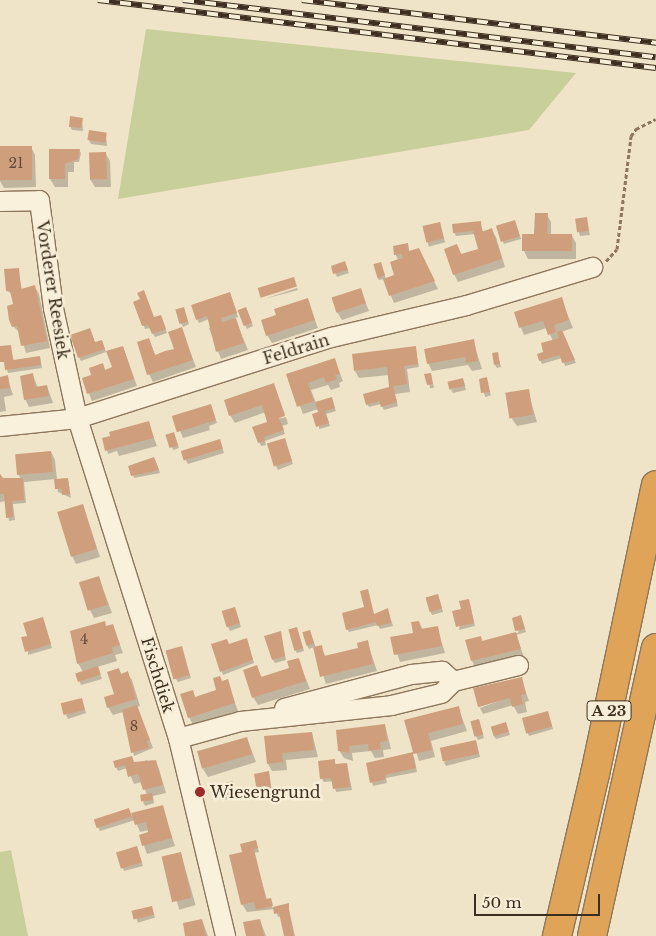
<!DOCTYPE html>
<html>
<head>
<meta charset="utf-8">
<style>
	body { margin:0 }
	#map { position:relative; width:656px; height:936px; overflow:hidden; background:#f0e4c8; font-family:"Libre Baskerville",serif }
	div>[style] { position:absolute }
	.green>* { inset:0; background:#c9cf9b }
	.shadow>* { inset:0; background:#0003; transform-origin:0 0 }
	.building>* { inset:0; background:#cf9f7d; transform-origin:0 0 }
	.path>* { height:3px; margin-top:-1.5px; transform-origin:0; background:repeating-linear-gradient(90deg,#8d765c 0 4px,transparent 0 6.5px) }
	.roads { filter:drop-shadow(1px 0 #8d765c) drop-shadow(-1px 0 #8d765c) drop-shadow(0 1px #8d765c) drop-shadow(0 -1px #8d765c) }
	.minor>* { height:19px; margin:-9.5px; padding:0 9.5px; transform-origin:9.5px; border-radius:9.5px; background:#faf1dc }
	.highway>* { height:28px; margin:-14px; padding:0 14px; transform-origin:14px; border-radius:14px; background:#e0a458 }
	.rail>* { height:5.5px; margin-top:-2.75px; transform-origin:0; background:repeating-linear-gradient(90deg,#f7eed8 0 11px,#3d2e20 0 22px); box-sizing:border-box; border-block:1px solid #3d2e20 }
	.dots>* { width:14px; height:14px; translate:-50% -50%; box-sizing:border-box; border:2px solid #f7eed8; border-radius:50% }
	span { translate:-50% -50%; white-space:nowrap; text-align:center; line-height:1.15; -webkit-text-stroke:5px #f7eed8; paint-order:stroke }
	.number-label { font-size:14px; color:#624a37 }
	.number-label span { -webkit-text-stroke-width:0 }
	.shield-label span { padding:1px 4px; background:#f7eed8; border:1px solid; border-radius:4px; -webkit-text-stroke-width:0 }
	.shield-label { font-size:15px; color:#3d2e20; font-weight:700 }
	.street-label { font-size:16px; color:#3d2e20 }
	.poi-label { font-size:16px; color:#3d2e20 }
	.left { translate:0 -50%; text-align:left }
	.scale { position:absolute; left:474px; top:894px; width:126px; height:22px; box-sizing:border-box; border:2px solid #3d2e20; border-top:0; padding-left:6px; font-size:15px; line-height:18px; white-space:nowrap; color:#3d2e20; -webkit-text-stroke:4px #f7eed8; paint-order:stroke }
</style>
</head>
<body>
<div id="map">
	<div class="green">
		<i style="clip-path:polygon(146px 29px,576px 73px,529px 130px,118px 199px)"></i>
		<i style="clip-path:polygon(11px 850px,28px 936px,0 936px,0 852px)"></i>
	</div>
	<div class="shadow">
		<i style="clip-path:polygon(82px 119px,83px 131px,72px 130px,70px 126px)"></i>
		<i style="clip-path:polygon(106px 135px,107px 146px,91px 144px,89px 140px)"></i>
		<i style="clip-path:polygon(31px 147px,35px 155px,36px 187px,4px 188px,0 181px,0 148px)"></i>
		<i style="clip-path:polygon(50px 150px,79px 150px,81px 153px,79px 162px,74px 162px,74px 172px,68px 172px,68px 187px,55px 187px,50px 179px)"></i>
		<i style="clip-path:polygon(106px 154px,110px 161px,111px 187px,95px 187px,90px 179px)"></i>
		<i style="clip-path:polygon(547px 215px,551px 222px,551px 236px,572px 236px,576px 243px,576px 259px,528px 259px,524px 251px)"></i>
		<i style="clip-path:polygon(586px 219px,590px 235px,580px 236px,576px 220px)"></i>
		<i style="left:440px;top:223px;width:20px;height:17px;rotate:75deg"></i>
		<i style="clip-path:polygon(480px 223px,483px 231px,491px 230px,496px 237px,505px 267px,458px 282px,454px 274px,457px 246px,462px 255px,479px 250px,475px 234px,456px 236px,454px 232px)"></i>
		<i style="clip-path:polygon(516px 225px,521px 239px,504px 244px,497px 227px)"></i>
		<i style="clip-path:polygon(407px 244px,410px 253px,422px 257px,438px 289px,394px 303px,384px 279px,379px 280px,377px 277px,382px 267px,386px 279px,396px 276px,391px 262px,398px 259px,395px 254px)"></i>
		<i style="clip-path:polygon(345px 263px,349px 273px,337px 277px,332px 267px)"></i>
		<i style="clip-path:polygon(18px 269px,22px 290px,35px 287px,39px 294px,50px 348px,26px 353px,20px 333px,13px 326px,15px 305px,12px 294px,7px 291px)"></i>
		<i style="clip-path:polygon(297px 288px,298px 290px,264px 299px)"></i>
		<i style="clip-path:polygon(360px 289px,369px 311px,342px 320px,337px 312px)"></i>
		<i style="clip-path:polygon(230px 293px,238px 317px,235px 318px,248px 350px,221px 359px,209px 328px,212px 327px,209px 319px,199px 323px,197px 319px)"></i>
		<i style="clip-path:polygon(561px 299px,573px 328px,561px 332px,576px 363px,565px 366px,562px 358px,542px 364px,540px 360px,553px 341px,547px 328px,524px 335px,515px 313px)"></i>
		<i style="clip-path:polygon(307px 300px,318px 328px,272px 343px,267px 335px)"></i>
		<i style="clip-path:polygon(135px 302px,154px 318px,162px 319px,167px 333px,155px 337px,150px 328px,145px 329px)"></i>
		<i style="clip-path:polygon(246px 308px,253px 326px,247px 329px,245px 325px)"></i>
		<i style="clip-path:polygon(183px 309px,189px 324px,183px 327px,181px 323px)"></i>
		<i style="clip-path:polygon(181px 329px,196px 367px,153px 382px,149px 374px,148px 340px,156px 356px,175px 349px)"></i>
		<i style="clip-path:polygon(473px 341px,482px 369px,472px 371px,468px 365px,432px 371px,428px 363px)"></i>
		<i style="clip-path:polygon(102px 342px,106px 352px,81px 361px,79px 357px)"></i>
		<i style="clip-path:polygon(10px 346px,14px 361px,40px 357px,42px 368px,8px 373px,0 347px)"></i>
		<i style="clip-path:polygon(123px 347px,137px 386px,92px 401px,83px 379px,93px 376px,102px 365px,106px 371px,113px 368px)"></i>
		<i style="clip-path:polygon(415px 347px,419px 367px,407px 369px,410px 392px,395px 394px,398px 406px,384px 410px,381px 404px,369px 407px,367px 404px,391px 388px,389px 375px,359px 378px,355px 371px)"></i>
		<i style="clip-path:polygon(497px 353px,501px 367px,497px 368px,495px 365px)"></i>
		<i style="clip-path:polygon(334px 359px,343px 381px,339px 383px,340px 387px,331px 390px,328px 385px,311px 390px,316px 403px,331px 399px,336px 411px,326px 414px,330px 426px,319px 429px,318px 409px,303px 414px,288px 374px)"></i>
		<i style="left:430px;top:374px;width:14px;height:4px;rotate:73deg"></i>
		<i style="clip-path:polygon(33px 375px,38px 388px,47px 386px,53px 403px,29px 407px,25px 399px)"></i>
		<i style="clip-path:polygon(7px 377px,13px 395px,4px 397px,6px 411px,0 412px,0 378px)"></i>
		<i style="left:486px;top:379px;width:17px;height:6px;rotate:73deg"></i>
		<i style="clip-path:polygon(464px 383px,466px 390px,453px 393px,451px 390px)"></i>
		<i style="clip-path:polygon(273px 384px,285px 414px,278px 419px,286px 417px,288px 424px,282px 426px,285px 434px,265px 441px,266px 445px,261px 446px,254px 427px,269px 422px,266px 412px,235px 423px,230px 415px)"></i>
		<i style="clip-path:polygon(528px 391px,537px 422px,517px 426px,512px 419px)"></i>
		<i style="clip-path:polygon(211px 406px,217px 423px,209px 426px,210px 430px,183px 438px,174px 416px)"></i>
		<i style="clip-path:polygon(148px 423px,157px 446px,119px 456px,117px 451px,108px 454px,107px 450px)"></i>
		<i style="clip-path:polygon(168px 436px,175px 437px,179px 448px,173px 450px)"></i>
		<i style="clip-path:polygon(286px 443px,293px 464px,278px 470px,276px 466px)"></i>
		<i style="clip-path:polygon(221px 444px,224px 453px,188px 464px,186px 461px,183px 452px)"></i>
		<i style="clip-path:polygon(51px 452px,55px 460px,57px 480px,68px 479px,71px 498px,58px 492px,56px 479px,24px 482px,26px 503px,13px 504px,15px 520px,9px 521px,6px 501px,0 502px,0 475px,4px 480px,21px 479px,18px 474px)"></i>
		<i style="clip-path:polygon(156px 462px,160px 473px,134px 478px,133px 475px)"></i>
		<i style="clip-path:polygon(83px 505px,100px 557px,76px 564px,72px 556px)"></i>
		<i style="clip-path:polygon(99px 578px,112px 613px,94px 618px,90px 610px)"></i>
		<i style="clip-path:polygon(367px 591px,374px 615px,388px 610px,393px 626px,380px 629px,378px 625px,349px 632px,347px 629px,365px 608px)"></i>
		<i style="clip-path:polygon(438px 596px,443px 612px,432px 615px,430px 611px)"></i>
		<i style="clip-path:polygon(470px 604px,475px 626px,459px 630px,462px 610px)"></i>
		<i style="clip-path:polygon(236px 612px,241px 627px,230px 631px,228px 627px)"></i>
		<i style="clip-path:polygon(521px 617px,526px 632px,516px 635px,524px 657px,476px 668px,472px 661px,480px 637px,483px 642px,518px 633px)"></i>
		<i style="clip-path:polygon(44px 622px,52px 648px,28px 655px,28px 636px)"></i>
		<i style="clip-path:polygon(419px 622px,423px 630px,437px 627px,445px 653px,400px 662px,392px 638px,415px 634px)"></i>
		<i style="clip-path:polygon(113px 626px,123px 653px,115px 655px,117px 661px,97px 667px,102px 679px,81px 685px,77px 674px,83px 672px,78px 663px,107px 627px)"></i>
		<i style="clip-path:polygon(310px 631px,316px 648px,321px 647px,326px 657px,359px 649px,367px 641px,377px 671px,326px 684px,314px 647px,309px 649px,307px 645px)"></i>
		<i style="clip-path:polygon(280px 632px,286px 660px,275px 663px,273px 660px)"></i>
		<i style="clip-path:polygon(298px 632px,304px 651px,297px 653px,295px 650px)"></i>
		<i style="clip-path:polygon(248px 643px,254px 663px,223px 675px,213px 645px)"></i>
		<i style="clip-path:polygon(181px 648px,191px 678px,178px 682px,176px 679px)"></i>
		<i style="clip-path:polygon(298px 659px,310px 689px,258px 705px,253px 697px,257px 667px,262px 678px,290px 669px)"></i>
		<i style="clip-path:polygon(119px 670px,122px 675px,127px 673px,132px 680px,140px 706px,137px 707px,153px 748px,134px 756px,123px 712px,113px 715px,108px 707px,116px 695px)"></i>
		<i style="clip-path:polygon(521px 678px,529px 701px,525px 702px,527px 712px,518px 714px,513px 705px,483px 714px,480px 708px,515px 695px,479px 707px,475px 689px)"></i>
		<i style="clip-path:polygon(227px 681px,238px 711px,193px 725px,189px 717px,192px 692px,196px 698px,218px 691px,222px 682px)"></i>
		<i style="clip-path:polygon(83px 703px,86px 713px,68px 719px,66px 715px)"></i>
		<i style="clip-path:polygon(458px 707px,467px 731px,431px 741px,435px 757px,419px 761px,406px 720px)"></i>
		<i style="clip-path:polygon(548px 713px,553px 729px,529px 736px,527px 732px)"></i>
		<i style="clip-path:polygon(479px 721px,484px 738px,478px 740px,476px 736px)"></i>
		<i style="clip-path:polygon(385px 725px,391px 749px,383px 750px,384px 757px,375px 758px,371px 751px,352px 753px,353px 761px,344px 758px,339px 750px)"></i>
		<i style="clip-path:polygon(507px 727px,510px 735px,496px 739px,494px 736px)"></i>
		<i style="clip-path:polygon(312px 733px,318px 757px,286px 760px,287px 770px,272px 771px,268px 764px,266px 737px)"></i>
		<i style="clip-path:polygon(247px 738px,256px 762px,208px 777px,203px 769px)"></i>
		<i style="clip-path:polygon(477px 745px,480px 757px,446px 766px,444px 762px)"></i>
		<i style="clip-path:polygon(414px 757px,417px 772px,386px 778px,387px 783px,373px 786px,372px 782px)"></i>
		<i style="clip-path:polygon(147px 760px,149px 763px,155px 762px,159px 769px,166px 793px,153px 796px,154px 803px,145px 806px,143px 802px,147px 795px,142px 782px,134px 784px,127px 768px,118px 771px,116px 767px,133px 761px,134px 764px)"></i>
		<i style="clip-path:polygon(334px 760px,336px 765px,347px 764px,352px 790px,336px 792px,333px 781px,324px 782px,322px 779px)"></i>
		<i style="clip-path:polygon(268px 773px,273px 796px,260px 795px,258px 792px)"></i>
		<i style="clip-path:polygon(234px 786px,237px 797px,226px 800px,224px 797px)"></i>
		<i style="clip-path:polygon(162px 806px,175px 846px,147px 854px,140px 835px,150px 833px,149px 830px,140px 832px,135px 820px,100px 831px,98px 827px)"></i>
		<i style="clip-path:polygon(256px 841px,259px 852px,254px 853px,267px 900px,273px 908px,288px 905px,295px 936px,285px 936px,281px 916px,278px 917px,275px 909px,247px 912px,242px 904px,244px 853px)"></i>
		<i style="clip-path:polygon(138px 851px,143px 866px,124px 871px,118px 853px)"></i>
		<i style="left:181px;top:854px;width:53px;height:17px;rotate:74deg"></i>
		<i style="left:152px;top:908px;width:10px;height:18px;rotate:73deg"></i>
		<i style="clip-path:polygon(202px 920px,208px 936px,187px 936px)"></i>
		<i style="clip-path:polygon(260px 920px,266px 936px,247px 936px)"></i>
	</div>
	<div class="building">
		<i style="clip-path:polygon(70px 116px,83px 118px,81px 128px,69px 127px)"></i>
		<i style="left:89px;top:130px;width:18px;height:10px;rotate:9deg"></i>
		<i style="left:0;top:146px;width:32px;height:34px"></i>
		<i style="clip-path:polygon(49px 149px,80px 149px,78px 159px,65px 164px,65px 179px,49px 179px)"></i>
		<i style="left:106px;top:152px;width:27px;height:17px;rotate:88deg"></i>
		<i style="clip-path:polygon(535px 213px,548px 213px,547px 234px,572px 234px,572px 251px,522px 251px,522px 234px,534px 234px)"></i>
		<i style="left:587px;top:217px;width:14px;height:12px;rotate:82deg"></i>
		<i style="left:515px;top:220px;width:17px;height:20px;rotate:73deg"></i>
		<i style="clip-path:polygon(481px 221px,482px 232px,492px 228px,502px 259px,453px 275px,444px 249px,457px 244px,461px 254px,478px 249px,473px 231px,453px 233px,452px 224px)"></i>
		<i style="left:440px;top:222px;width:17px;height:18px;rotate:77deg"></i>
		<i style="clip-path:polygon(408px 243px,409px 251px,419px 248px,435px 281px,389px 296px,383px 279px,394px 275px,390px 262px,403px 258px,401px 254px,394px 255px,393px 246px)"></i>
		<i style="clip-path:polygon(345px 261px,348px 270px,333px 274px,331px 266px)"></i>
		<i style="left:381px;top:262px;width:14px;height:8px;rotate:73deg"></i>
		<i style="clip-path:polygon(19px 268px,21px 289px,35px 285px,47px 341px,21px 346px,17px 326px,12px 327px,9px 320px,7px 306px,13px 304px,10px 291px,6px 291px,4px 269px)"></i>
		<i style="left:294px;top:277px;width:10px;height:38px;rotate:73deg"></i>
		<i style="left:361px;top:288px;width:16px;height:31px;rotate:72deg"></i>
		<i style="clip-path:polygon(144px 290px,154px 317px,161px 315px,166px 329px,152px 334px,148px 325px,142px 326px,133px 302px,140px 299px,137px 293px)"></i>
		<i style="clip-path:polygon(230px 292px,237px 313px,221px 318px,222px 322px,236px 318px,244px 343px,216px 352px,207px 316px,196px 320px,191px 305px)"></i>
		<i style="clip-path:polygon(562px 297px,569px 320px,554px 325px,556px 332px,548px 335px,543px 321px,519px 328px,514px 312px)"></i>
		<i style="clip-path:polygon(308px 298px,315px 320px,266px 336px,261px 320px,276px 315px,274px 309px)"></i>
		<i style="left:184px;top:307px;width:15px;height:9px;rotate:74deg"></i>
		<i style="left:246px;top:307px;width:17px;height:9px;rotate:69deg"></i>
		<i style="clip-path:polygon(182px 327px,193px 360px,147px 375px,137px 342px,149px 338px,155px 355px,165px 351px,174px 349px,168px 332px)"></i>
		<i style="clip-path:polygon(90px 328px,95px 342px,102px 340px,105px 349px,78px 358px,70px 335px)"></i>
		<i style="clip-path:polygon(562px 330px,575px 360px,562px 363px,560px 355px,539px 361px,537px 354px,543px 352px,541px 343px,559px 338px,557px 332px)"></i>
		<i style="clip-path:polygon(474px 339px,478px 361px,466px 363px,465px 357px,427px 364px,424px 349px)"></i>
		<i style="clip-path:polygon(11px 345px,13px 360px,40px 356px,41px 365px,5px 370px,4px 362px,0 362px,0 346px)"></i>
		<i style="clip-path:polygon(123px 346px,134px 379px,87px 394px,82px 378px,91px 375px,89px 368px,103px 363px,105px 370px,112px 367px,106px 351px)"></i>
		<i style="clip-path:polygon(416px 346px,418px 364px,404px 366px,407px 384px,393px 386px,397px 402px,381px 407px,379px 401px,366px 405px,363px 394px,389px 387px,387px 367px,354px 371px,352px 354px)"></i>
		<i style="left:498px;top:352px;width:12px;height:6px;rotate:81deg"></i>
		<i style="clip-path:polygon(335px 358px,340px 374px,335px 375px,337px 379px,326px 383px,324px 377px,308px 383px,314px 401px,297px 407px,286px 374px)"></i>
		<i style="clip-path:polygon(33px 373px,35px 387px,47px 385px,49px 396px,24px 400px,20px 376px)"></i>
		<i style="clip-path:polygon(431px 373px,433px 384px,427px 385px,424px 374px)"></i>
		<i style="clip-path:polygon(8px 375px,10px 388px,0 389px,0 377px)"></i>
		<i style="clip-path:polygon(487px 377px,490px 392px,481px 393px,479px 379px)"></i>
		<i style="left:463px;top:378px;width:8px;height:16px;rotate:76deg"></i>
		<i style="clip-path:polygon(274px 383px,285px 416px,279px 418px,284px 430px,264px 437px,265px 441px,258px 443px,252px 427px,267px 422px,262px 405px,229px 416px,224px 400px)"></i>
		<i style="left:529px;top:389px;width:26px;height:24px;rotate:81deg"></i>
		<i style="clip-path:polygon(332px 397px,335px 408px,325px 411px,329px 423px,316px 427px,312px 414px,318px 412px,315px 402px)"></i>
		<i style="left:211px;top:404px;width:17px;height:41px;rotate:73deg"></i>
		<i style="clip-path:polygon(149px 421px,154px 438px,105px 451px,102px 438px,110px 436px,109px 432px)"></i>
		<i style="left:174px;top:432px;width:14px;height:9px;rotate:73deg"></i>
		<i style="left:285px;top:438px;width:24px;height:19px;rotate:73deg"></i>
		<i style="left:220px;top:439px;width:10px;height:41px;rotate:73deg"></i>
		<i style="left:51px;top:451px;width:21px;height:36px;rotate:85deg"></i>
		<i style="clip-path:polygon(154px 457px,159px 470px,131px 476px,128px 466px)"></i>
		<i style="clip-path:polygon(0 474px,3px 478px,23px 478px,24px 500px,12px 501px,13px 517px,6px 518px,4px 494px,0 494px)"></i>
		<i style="clip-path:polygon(68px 478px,70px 494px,62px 495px,62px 489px,55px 489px,54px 479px)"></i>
		<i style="left:83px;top:504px;width:47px;height:27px;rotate:73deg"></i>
		<i style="left:99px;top:576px;width:30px;height:21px;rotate:73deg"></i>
		<i style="clip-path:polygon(368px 589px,374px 614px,388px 608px,391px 623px,377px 626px,376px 622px,346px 630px,342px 613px,364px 607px,360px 591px)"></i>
		<i style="left:438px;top:594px;width:15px;height:13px;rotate:74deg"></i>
		<i style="clip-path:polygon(469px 599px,474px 623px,456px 627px,452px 611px,461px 609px,459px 601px)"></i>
		<i style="left:235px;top:607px;width:17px;height:14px;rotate:73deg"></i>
		<i style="clip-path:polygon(521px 615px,525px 629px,515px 631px,512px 618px)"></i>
		<i style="clip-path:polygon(43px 617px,51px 644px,25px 652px,21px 637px,27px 636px,23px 623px)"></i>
		<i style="clip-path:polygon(105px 621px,106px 626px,113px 624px,120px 645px,112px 647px,113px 653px,77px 664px,70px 631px)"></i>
		<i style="clip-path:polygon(419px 621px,421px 629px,438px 626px,442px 646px,394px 655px,390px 637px,413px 633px,411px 622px)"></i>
		<i style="left:297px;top:627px;width:22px;height:9px;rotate:74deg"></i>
		<i style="left:310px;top:630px;width:14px;height:8px;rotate:73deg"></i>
		<i style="clip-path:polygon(281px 631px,285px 656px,272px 660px,264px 636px)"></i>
		<i style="clip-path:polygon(516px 632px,521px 649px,471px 661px,465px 640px,481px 636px,482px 641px)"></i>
		<i style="clip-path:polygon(247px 638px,253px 660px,220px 672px,211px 644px,227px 639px,229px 644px)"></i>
		<i style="clip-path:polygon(368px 640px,373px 664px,320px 677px,313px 647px,322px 645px,324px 656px,358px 648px,357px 643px)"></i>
		<i style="left:182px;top:646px;width:30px;height:17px;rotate:75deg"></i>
		<i style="clip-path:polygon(299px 658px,306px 681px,252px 698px,243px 670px,257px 665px,261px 677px,289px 668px,287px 661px)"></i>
		<i style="left:98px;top:666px;width:9px;height:24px;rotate:72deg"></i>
		<i style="clip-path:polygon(119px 668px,121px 674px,128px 671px,136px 699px,107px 708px,104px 697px,114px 694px,107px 672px)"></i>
		<i style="clip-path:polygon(220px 676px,222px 681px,228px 679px,235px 703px,188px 718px,180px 694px,193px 690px,195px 697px,216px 690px,213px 678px)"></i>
		<i style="clip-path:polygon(522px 677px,526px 694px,521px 695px,523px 704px,512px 707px,510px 698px,478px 707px,473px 688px)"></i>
		<i style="left:82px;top:698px;width:12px;height:22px;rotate:76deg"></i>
		<i style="clip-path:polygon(137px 705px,150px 740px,147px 741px,149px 748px,131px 753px,122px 710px)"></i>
		<i style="clip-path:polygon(459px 706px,463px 724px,428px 733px,432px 750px,413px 754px,416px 768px,385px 775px,386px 779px,370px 783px,366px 763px,413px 752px,404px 720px)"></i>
		<i style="left:548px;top:711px;width:16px;height:27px;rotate:75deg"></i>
		<i style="left:479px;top:719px;width:16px;height:9px;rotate:75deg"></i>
		<i style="left:506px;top:722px;width:10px;height:16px;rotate:73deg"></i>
		<i style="clip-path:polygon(385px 724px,387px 741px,380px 742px,381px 749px,369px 751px,368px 744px,349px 746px,350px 753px,338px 751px,336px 730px)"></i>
		<i style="clip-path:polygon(312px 732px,314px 750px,282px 753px,283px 762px,267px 764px,264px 736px)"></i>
		<i style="left:247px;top:737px;width:18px;height:52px;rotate:74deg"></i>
		<i style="left:476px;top:740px;width:14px;height:37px;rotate:78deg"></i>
		<i style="clip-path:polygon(132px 756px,134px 762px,156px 760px,163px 785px,143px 790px,138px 774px,128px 777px,125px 765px,115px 768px,113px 761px)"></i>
		<i style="clip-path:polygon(335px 759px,335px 764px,347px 763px,350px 787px,333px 789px,331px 778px,320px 779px,318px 761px)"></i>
		<i style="clip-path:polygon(269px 771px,272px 793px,257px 792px,254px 774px)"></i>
		<i style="left:233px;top:781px;width:13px;height:14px;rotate:77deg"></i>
		<i style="left:152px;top:793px;width:7px;height:12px;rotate:82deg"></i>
		<i style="clip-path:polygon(163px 805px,172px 838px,142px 846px,139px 835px,148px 832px,146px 822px,135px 825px,131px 813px)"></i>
		<i style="left:129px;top:808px;width:9px;height:37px;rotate:72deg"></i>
		<i style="clip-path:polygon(256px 840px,258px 848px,254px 849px,266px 899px,271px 898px,273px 906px,256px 910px,254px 902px,241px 905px,229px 855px,242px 852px,240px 844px)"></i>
		<i style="left:137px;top:846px;width:17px;height:22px;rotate:73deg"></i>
		<i style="left:181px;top:852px;width:47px;height:20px;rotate:77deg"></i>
		<i style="clip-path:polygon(289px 903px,289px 911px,294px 936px,284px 936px,279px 913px,274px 914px,273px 907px)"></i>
		<i style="left:152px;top:906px;width:9px;height:21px;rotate:77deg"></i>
		<i style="clip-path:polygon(202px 919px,206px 936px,185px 936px,183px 923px)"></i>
		<i style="clip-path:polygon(260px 919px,264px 936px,246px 936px,243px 922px)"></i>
	</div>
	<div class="path">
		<i style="left:606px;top:261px;width:16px;rotate:-47deg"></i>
		<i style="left:617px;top:249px;width:114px;rotate:-82.9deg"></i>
		<i style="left:631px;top:136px;width:9px;rotate:-54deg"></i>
		<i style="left:636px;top:129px;width:22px;rotate:-27deg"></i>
	</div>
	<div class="roads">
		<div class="minor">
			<i style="left:0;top:201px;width:39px;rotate:-1deg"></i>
			<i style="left:39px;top:200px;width:109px;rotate:82.6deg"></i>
			<i style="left:53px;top:308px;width:113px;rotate:77.7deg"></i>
			<i style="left:77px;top:418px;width:336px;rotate:72.5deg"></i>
			<i style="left:178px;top:738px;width:204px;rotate:76.6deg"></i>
			<i style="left:0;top:426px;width:77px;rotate:-5.9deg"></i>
			<i style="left:77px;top:418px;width:267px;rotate:-17.7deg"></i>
			<i style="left:331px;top:337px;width:139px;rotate:-13.3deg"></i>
			<i style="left:466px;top:305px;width:132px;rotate:-16.8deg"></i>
			<i style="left:284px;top:708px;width:131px;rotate:-15deg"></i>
			<i style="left:411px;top:674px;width:31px;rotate:-6deg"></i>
			<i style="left:442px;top:671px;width:15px;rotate:42deg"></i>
			<i style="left:178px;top:738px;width:64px;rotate:-15.3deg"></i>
			<i style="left:240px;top:721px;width:152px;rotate:-6deg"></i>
			<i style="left:391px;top:705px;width:51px;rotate:-13.5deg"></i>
			<i style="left:441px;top:693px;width:17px;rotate:-45deg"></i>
			<i style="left:453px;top:681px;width:67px;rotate:-13.8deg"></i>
		</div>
		<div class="highway">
			<i style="left:557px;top:936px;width:166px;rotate:-76.8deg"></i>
			<i style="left:595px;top:774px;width:295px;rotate:-78.1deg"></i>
			<i style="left:592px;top:936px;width:295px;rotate:-77.5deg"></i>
		</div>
	</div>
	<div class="rail">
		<i style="left:98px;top:0;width:562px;rotate:6.95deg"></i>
		<i style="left:183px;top:0;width:476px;rotate:6.9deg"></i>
		<i style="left:302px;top:0;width:357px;rotate:6.9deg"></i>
	</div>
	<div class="dots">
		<i style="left:200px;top:792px;background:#9e2a2b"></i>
	</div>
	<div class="number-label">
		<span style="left:16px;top:163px">21</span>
		<span style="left:84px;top:639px">4</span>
		<span style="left:134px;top:726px">8</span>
	</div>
	<div class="shield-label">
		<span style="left:609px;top:711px">A 23</span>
	</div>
	<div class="street-label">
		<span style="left:53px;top:290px;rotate:81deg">Vorderer Reesiek</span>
		<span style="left:296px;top:349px;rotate:-17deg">Feldrain</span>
		<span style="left:158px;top:675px;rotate:73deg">Fischdiek</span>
	</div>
	<div class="poi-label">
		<span class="left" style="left:210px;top:792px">Wiesengrund</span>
	</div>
	<div class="scale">50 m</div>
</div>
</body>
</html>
